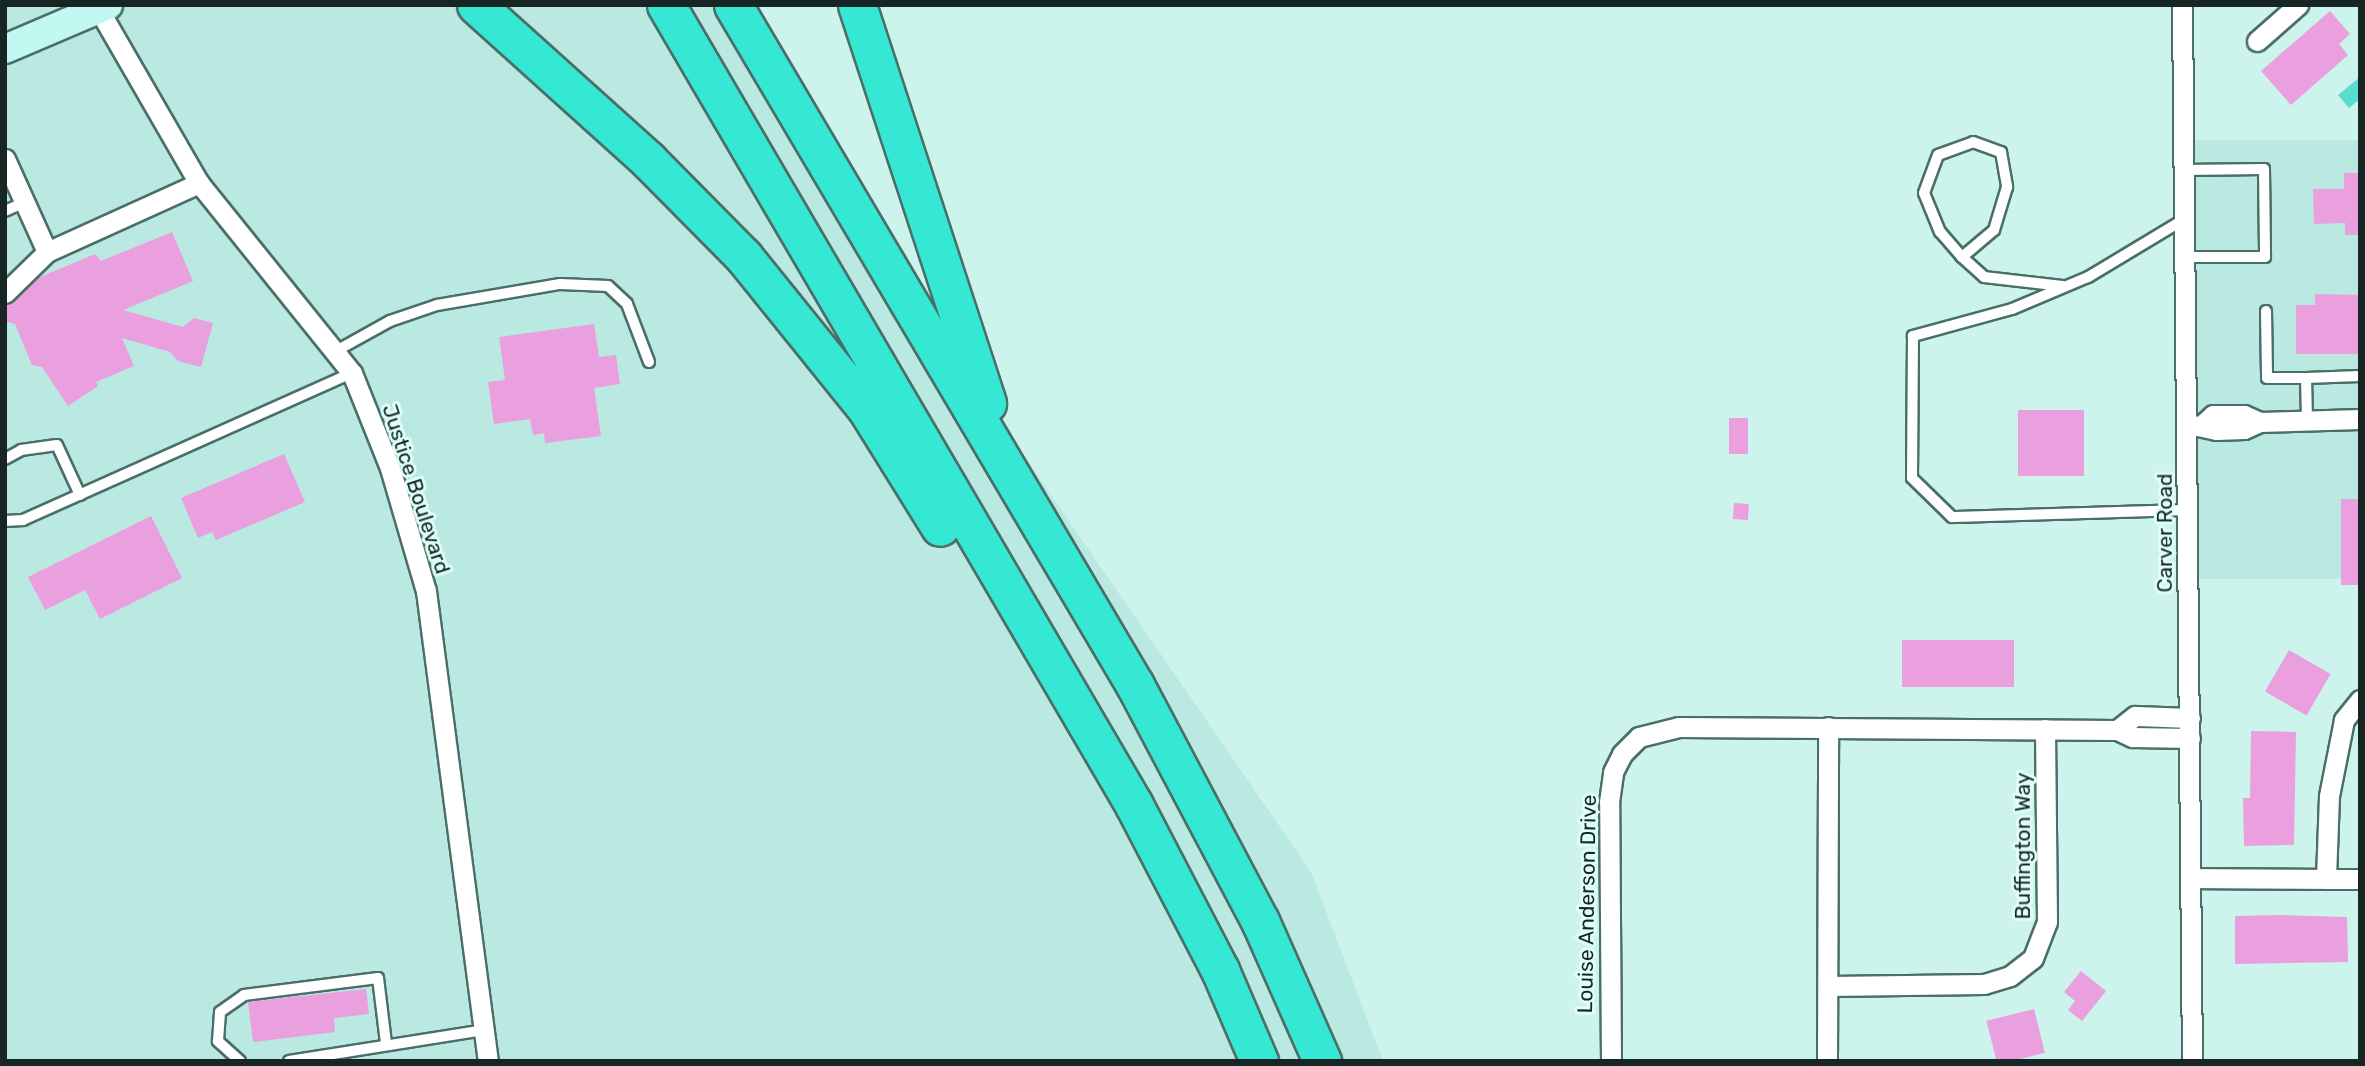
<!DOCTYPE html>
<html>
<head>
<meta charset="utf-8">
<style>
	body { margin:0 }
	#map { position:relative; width:2365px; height:1066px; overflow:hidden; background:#ccf3ec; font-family:Rubik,sans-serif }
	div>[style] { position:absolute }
	.built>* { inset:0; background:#b9e9e1; transform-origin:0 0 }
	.water>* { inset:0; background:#58dece }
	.building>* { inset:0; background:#ea9fde; transform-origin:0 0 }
	.roads { filter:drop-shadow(2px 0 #4a6e68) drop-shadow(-2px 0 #4a6e68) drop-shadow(0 2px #4a6e68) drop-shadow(0 -2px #4a6e68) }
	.lane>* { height:10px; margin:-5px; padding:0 5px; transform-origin:5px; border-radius:5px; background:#fff }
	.street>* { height:19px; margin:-9.5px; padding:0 9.5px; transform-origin:9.5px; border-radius:9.5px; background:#fff }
	.secondary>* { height:28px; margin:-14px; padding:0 14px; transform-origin:14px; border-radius:14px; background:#c2f8f2 }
	.highway>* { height:37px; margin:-18.5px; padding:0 18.5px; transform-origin:18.5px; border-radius:18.5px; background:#35e8d4 }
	span { translate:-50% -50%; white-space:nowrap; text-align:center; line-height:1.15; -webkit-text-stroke:6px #dffef9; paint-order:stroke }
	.street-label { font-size:21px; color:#172624 }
	.frame { position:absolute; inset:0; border:7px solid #172624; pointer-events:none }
</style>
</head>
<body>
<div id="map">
	<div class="built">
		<i style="clip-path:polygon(5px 5px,713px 5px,1311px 872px,1383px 1061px,5px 1061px)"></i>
		<i style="left:2360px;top:140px;width:439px;height:184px;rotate:90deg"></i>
	</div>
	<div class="water">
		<i style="clip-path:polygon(2360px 77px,2360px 99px,2349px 108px,2338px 95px)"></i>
	</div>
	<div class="building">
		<i style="clip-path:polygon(2330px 11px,2350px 34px,2339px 44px,2348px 55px,2291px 105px,2261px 71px)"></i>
		<i style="clip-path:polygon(2344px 173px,2360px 173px,2360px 235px,2345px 235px,2345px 223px,2314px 224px,2313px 189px,2344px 189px)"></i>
		<i style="clip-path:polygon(172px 232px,193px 281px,123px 310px,183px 327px,194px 318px,213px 323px,201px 367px,178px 361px,170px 352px,122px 338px,134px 366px,96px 382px,98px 386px,68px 406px,42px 367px,32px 365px,15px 324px,5px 321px,5px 305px,38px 278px,95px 254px,101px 261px)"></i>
		<i style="clip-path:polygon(2315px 294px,2360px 295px,2360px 354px,2296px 354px,2296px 305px,2315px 305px)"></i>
		<i style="clip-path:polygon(594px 324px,599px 357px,616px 355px,620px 384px,594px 388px,601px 436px,545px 443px,544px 433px,533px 435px,530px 419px,494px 424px,488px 382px,505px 380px,499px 337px)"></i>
		<i style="left:2084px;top:410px;width:66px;height:66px;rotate:90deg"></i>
		<i style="left:1729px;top:418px;width:19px;height:36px"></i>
		<i style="clip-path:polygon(284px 454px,305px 502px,216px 540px,212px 532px,198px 538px,181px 498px)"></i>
		<i style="left:2341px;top:499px;width:19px;height:86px"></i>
		<i style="left:1734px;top:503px;width:15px;height:16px;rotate:4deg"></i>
		<i style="clip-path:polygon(151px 516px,182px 578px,100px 619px,85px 590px,45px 610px,28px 577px)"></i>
		<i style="left:1902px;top:640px;width:112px;height:47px"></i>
		<i style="left:2289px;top:650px;width:48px;height:48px;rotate:30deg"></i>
		<i style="clip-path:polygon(2251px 731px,2296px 732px,2294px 845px,2244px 846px,2243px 798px,2250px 798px)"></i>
		<i style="clip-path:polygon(2281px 915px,2347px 917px,2348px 962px,2235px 964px,2235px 916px)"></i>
		<i style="clip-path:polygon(2081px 971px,2106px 991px,2082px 1021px,2068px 1010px,2075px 1001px,2064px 992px)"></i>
		<i style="clip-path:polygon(366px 989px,369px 1014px,334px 1018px,335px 1032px,253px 1042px,248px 1002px)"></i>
		<i style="left:2034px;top:1009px;width:45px;height:49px;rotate:76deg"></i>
	</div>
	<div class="roads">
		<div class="lane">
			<i style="left:2184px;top:170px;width:80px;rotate:-0.7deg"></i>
			<i style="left:2264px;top:169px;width:88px;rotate:89.3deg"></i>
			<i style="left:2265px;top:257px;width:81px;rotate:180deg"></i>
			<i style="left:5px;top:211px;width:22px;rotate:-24deg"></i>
			<i style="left:2183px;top:220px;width:111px;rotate:149deg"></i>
			<i style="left:2088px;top:277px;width:82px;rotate:157.2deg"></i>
			<i style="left:2012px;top:309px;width:103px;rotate:164.7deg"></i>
			<i style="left:1913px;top:336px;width:142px;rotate:90.4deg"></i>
			<i style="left:1912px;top:478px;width:56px;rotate:44.3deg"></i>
			<i style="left:1952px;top:517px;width:236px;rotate:-1.7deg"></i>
			<i style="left:1962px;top:257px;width:33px;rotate:-131deg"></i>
			<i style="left:1940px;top:232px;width:42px;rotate:-112.3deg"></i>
			<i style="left:1924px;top:193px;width:40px;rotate:-69.8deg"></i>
			<i style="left:1938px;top:155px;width:37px;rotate:-20deg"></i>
			<i style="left:1973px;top:142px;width:30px;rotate:20deg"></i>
			<i style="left:2001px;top:152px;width:36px;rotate:80deg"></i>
			<i style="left:2007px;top:187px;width:45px;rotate:106.8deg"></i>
			<i style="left:1994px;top:230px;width:42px;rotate:139.8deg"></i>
			<i style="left:1962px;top:257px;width:30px;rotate:42deg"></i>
			<i style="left:1984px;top:277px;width:79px;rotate:6.6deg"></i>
			<i style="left:2266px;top:311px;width:67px;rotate:89.1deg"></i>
			<i style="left:2267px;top:378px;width:39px"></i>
			<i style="left:2306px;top:378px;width:41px;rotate:88.6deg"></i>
			<i style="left:336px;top:351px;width:62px;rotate:-29.1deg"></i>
			<i style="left:390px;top:321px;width:50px;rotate:-18.8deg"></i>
			<i style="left:437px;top:305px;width:125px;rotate:-9.7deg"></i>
			<i style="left:560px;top:284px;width:48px;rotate:2.4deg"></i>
			<i style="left:608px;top:286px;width:26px;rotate:43deg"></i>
			<i style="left:627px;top:304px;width:62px;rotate:69.2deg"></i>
			<i style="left:2306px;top:378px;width:54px;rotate:-2.1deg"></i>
			<i style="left:5px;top:459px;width:18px;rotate:-29deg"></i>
			<i style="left:21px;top:450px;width:36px;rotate:-8deg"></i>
			<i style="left:57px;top:445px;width:55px;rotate:65.3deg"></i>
			<i style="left:5px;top:521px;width:18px;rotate:-3deg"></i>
			<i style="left:23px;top:520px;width:360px;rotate:-24.1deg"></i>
			<i style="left:240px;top:1061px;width:30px;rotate:-138deg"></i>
			<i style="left:218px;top:1041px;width:29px;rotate:-86deg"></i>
			<i style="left:220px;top:1012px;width:29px;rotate:-35deg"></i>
			<i style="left:244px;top:995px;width:135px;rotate:-7.2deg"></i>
			<i style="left:378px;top:978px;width:65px;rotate:83deg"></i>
			<i style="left:289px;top:1061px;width:197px;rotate:-9deg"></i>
		</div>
		<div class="street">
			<i style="left:2182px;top:5px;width:1056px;rotate:89.46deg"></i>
			<i style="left:99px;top:10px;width:200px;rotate:60deg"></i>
			<i style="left:199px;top:183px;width:244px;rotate:51.2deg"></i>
			<i style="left:352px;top:373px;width:102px;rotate:68.2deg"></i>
			<i style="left:390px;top:468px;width:128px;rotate:73.7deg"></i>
			<i style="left:426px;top:591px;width:474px;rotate:82.5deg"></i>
			<i style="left:2257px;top:41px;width:55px;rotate:-41.3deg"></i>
			<i style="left:5px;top:159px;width:102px;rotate:65.7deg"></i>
			<i style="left:5px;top:293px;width:59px;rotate:-44.3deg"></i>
			<i style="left:47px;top:252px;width:167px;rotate:-24.4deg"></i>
			<i style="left:2188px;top:424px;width:29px;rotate:12deg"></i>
			<i style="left:2216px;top:430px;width:28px;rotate:-2deg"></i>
			<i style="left:2244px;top:429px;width:17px;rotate:-24deg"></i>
			<i style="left:2260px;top:422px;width:100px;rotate:-1.7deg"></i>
			<i style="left:2203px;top:424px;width:13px;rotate:-42deg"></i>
			<i style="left:2213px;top:415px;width:31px"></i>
			<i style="left:2244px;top:415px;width:17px;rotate:24deg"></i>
			<i style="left:2360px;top:700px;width:26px;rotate:129deg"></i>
			<i style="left:2344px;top:720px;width:77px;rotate:101.2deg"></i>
			<i style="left:2329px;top:796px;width:83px;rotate:92.1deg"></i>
			<i style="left:2326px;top:879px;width:34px"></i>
			<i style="left:2117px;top:730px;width:17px;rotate:25deg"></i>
			<i style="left:2132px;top:737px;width:58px;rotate:1deg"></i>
			<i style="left:2190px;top:878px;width:136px;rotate:0.4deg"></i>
			<i style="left:1829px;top:986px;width:155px;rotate:-0.7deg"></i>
			<i style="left:1984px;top:984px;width:27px;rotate:-17deg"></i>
			<i style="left:2010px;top:976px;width:29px;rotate:-38deg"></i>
			<i style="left:2033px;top:958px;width:39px;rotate:-69deg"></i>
			<i style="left:2047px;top:922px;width:193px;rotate:-90.6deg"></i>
			<i style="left:1611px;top:1061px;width:259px;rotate:-90.4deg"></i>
			<i style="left:1609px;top:802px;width:30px;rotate:-82deg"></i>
			<i style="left:1613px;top:772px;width:20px;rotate:-63deg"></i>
			<i style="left:1622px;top:754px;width:24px;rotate:-45deg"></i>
			<i style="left:1639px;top:737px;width:41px;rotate:-14deg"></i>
			<i style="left:1679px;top:727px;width:438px;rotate:0.4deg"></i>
			<i style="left:2117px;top:730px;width:23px;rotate:-38deg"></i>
			<i style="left:2135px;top:716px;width:55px;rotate:2.1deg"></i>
			<i style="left:1827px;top:1061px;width:334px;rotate:-89.8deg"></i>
		</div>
		<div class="secondary">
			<i style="left:5px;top:49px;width:112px;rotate:-23.1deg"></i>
		</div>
		<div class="highway">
			<i style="left:476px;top:5px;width:232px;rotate:42deg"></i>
			<i style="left:648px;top:160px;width:136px;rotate:45.3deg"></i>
			<i style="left:744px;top:257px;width:194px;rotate:51.1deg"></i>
			<i style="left:866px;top:408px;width:140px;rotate:58.1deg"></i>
			<i style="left:666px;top:5px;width:927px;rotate:59.67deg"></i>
			<i style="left:1134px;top:805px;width:186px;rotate:62.5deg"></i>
			<i style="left:1220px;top:970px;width:99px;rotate:66.8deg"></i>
			<i style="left:733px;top:5px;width:790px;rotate:59.41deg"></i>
			<i style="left:1135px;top:685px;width:267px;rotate:62.1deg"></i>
			<i style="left:1260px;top:921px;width:153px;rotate:66.1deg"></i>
			<i style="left:857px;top:5px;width:419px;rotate:71.9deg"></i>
		</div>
	</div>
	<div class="street-label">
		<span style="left:416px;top:489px;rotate:72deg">Justice Boulevard</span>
		<span style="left:2165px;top:533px;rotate:-90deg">Carver Road</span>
		<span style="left:2023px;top:846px;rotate:-90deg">Buffington Way</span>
		<span style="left:1587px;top:904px;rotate:-89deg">Louise Anderson Drive</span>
	</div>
	<div class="frame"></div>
</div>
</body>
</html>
